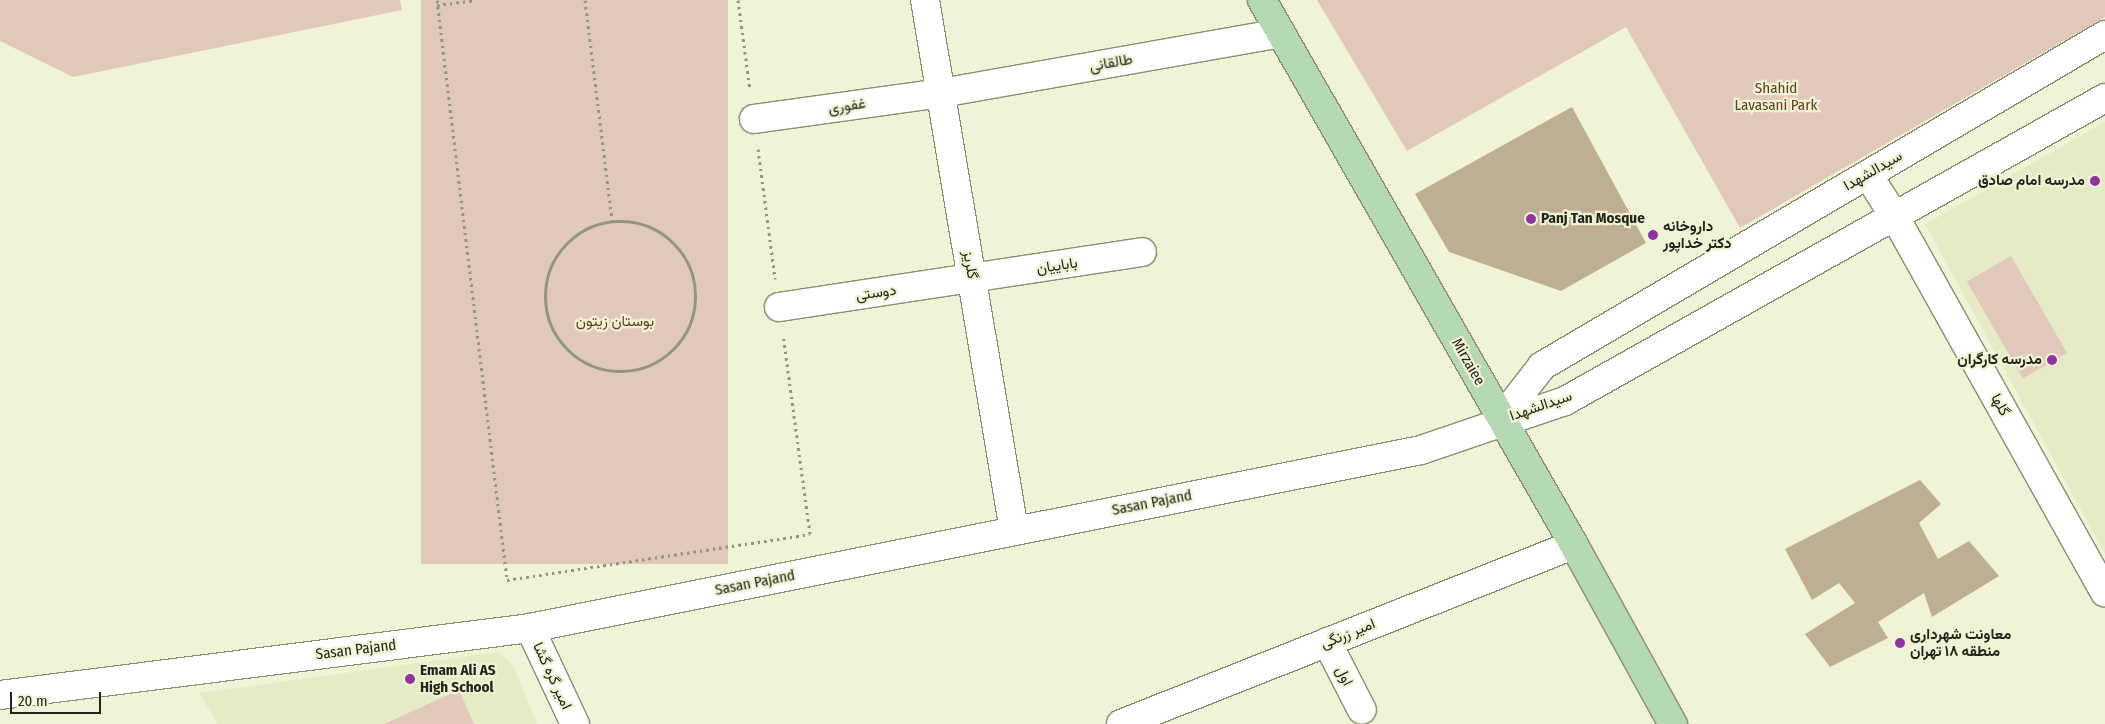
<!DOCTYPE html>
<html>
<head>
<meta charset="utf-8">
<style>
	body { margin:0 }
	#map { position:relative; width:2105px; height:724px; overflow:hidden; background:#f0f3d5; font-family:"Fira Sans Condensed",Vazirmatn,sans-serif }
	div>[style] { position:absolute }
	.built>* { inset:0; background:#e7ebc5 }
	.green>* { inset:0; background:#e0c8ba; transform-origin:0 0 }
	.building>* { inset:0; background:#beaf94 }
	.path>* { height:3px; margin-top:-1.5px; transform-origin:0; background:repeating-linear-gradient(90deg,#939580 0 2.5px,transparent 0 6.5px) }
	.path>.ring { margin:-1.5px; padding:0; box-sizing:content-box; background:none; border:3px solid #939580; border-radius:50% }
	.roads { filter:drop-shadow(1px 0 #8b8e72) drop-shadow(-1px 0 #8b8e72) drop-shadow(0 1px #8b8e72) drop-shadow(0 -1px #8b8e72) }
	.minor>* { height:28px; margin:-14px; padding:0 14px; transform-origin:14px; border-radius:14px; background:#fff }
	.major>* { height:28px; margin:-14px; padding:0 14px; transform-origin:14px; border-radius:14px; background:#b5dab2 }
	.dots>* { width:14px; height:14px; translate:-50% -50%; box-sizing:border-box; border:2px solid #f0f3d5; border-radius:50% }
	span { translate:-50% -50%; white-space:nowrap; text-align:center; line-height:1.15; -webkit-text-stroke:4.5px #f0f3d5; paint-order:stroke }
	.street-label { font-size:15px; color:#24251a }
	.park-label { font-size:15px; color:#663d22 }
	.poi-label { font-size:15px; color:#24251a; font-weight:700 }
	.right { translate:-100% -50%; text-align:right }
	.left { translate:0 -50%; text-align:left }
	.scale { position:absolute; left:10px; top:692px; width:91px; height:22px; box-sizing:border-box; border:2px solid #24251a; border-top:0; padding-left:6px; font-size:15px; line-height:18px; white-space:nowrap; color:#24251a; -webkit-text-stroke:4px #f0f3d5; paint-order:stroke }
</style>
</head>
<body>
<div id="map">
	<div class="built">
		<i style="clip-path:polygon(2105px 122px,2105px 554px,1925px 224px)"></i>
		<i style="clip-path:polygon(498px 652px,513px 665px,537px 724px,218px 724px,199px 693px)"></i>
	</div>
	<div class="green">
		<i style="clip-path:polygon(0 0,400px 0,402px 10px,73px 77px,0 41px)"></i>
		<i style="left:421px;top:0;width:307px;height:564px"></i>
		<i style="clip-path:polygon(1317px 0,2105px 0,2105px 17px,1740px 228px,1626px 27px,1407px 151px)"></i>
		<i style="left:2011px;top:256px;width:112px;height:51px;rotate:60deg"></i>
		<i style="clip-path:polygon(459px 690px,474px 724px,384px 724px)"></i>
	</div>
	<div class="building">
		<i style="clip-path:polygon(1572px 107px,1646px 243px,1561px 291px,1449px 252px,1415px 194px)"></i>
		<i style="clip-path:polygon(1920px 480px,1941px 504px,1919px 523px,1938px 559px,1969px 541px,1999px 576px,1932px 617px,1924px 593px,1878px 622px,1888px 638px,1830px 667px,1805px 634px,1855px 603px,1839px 583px,1812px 600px,1785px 549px)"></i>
	</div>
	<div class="path">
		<i style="left:437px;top:0;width:584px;rotate:83.12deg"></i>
		<i style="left:507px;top:580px;width:306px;rotate:-8.6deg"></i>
		<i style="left:810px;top:534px;width:201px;rotate:-97.7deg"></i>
		<i style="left:585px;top:0;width:222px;rotate:83deg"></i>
		<i style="left:738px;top:0;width:91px;rotate:82.4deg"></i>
		<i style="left:437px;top:5px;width:39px;rotate:-7deg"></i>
		<i style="left:758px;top:149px;width:131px;rotate:82.5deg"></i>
		<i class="ring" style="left:545px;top:221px;width:147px;height:147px"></i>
	</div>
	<div class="roads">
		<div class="minor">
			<i style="left:925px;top:0;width:537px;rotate:80.47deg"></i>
			<i style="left:754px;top:119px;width:189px;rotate:-7.9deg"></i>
			<i style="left:941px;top:93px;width:345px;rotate:-10deg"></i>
			<i style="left:1868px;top:175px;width:50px;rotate:57.3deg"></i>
			<i style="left:1895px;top:217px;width:430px;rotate:60.8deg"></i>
			<i style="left:779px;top:307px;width:367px;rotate:-8.6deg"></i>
			<i style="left:1500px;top:420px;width:68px;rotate:-52.1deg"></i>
			<i style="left:1542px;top:366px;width:653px;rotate:-30.45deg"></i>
			<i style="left:530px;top:628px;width:106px;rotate:64.9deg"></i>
			<i style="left:1327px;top:642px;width:76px;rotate:62.8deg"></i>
			<i style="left:0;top:695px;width:534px;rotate:-7.2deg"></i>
			<i style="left:530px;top:628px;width:909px;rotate:-11.3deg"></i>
			<i style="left:1421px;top:450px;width:152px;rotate:-18.8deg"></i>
			<i style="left:1565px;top:401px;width:619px;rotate:-29.3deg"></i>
			<i style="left:1121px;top:724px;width:487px;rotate:-21.6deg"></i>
		</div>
		<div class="major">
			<i style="left:1262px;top:0;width:628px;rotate:60.21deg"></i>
			<i style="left:1574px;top:545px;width:205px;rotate:61.1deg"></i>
		</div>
	</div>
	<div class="dots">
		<i style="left:2095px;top:181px;background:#90359f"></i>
		<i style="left:1531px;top:219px;background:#90359f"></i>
		<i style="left:1653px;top:235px;background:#90359f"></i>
		<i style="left:2052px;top:360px;background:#90359f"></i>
		<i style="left:1900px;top:643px;background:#90359f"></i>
		<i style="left:410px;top:679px;background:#90359f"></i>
	</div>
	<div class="street-label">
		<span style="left:1111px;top:63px;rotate:-10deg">طالقانی</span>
		<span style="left:847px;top:106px;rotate:-8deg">غفوری</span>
		<span style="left:1873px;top:171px;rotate:-30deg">سیدالشهدا</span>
		<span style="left:970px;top:265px;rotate:80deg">گلریز</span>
		<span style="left:1057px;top:266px;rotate:-9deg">باباییان</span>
		<span style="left:876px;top:293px;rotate:-8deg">دوستی</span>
		<span style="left:1468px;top:362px;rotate:60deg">Mirzaiee</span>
		<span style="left:2000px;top:405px;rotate:61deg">گلها</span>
		<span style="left:1541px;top:406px;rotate:-19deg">سیدالشهدا</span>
		<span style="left:1152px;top:503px;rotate:-11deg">Sasan Pajand</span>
		<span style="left:755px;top:583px;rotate:-11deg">Sasan Pajand</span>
		<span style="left:1348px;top:634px;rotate:-22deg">امیر زرنگی</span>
		<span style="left:356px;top:650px;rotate:-7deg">Sasan Pajand</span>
		<span style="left:552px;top:676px;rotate:65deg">امیر گره گشا</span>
		<span style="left:1344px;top:676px;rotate:63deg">اول</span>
	</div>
	<div class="park-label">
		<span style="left:1776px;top:97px">Shahid<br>Lavasani Park</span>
		<span style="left:615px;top:322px">بوستان زیتون</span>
	</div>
	<div class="poi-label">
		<span class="right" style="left:2085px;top:181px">مدرسه امام صادق</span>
		<span class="left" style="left:1541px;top:219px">Panj Tan Mosque</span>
		<span class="left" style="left:1663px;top:235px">داروخانه<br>دکتر خداپور</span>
		<span class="right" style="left:2042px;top:360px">مدرسه کارگران</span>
		<span class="left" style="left:1910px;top:643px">معاونت شهرداری<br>منطقه ۱۸ تهران</span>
		<span class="left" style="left:420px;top:679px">Emam Ali AS<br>High School</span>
	</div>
	<div class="scale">20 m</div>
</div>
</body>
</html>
